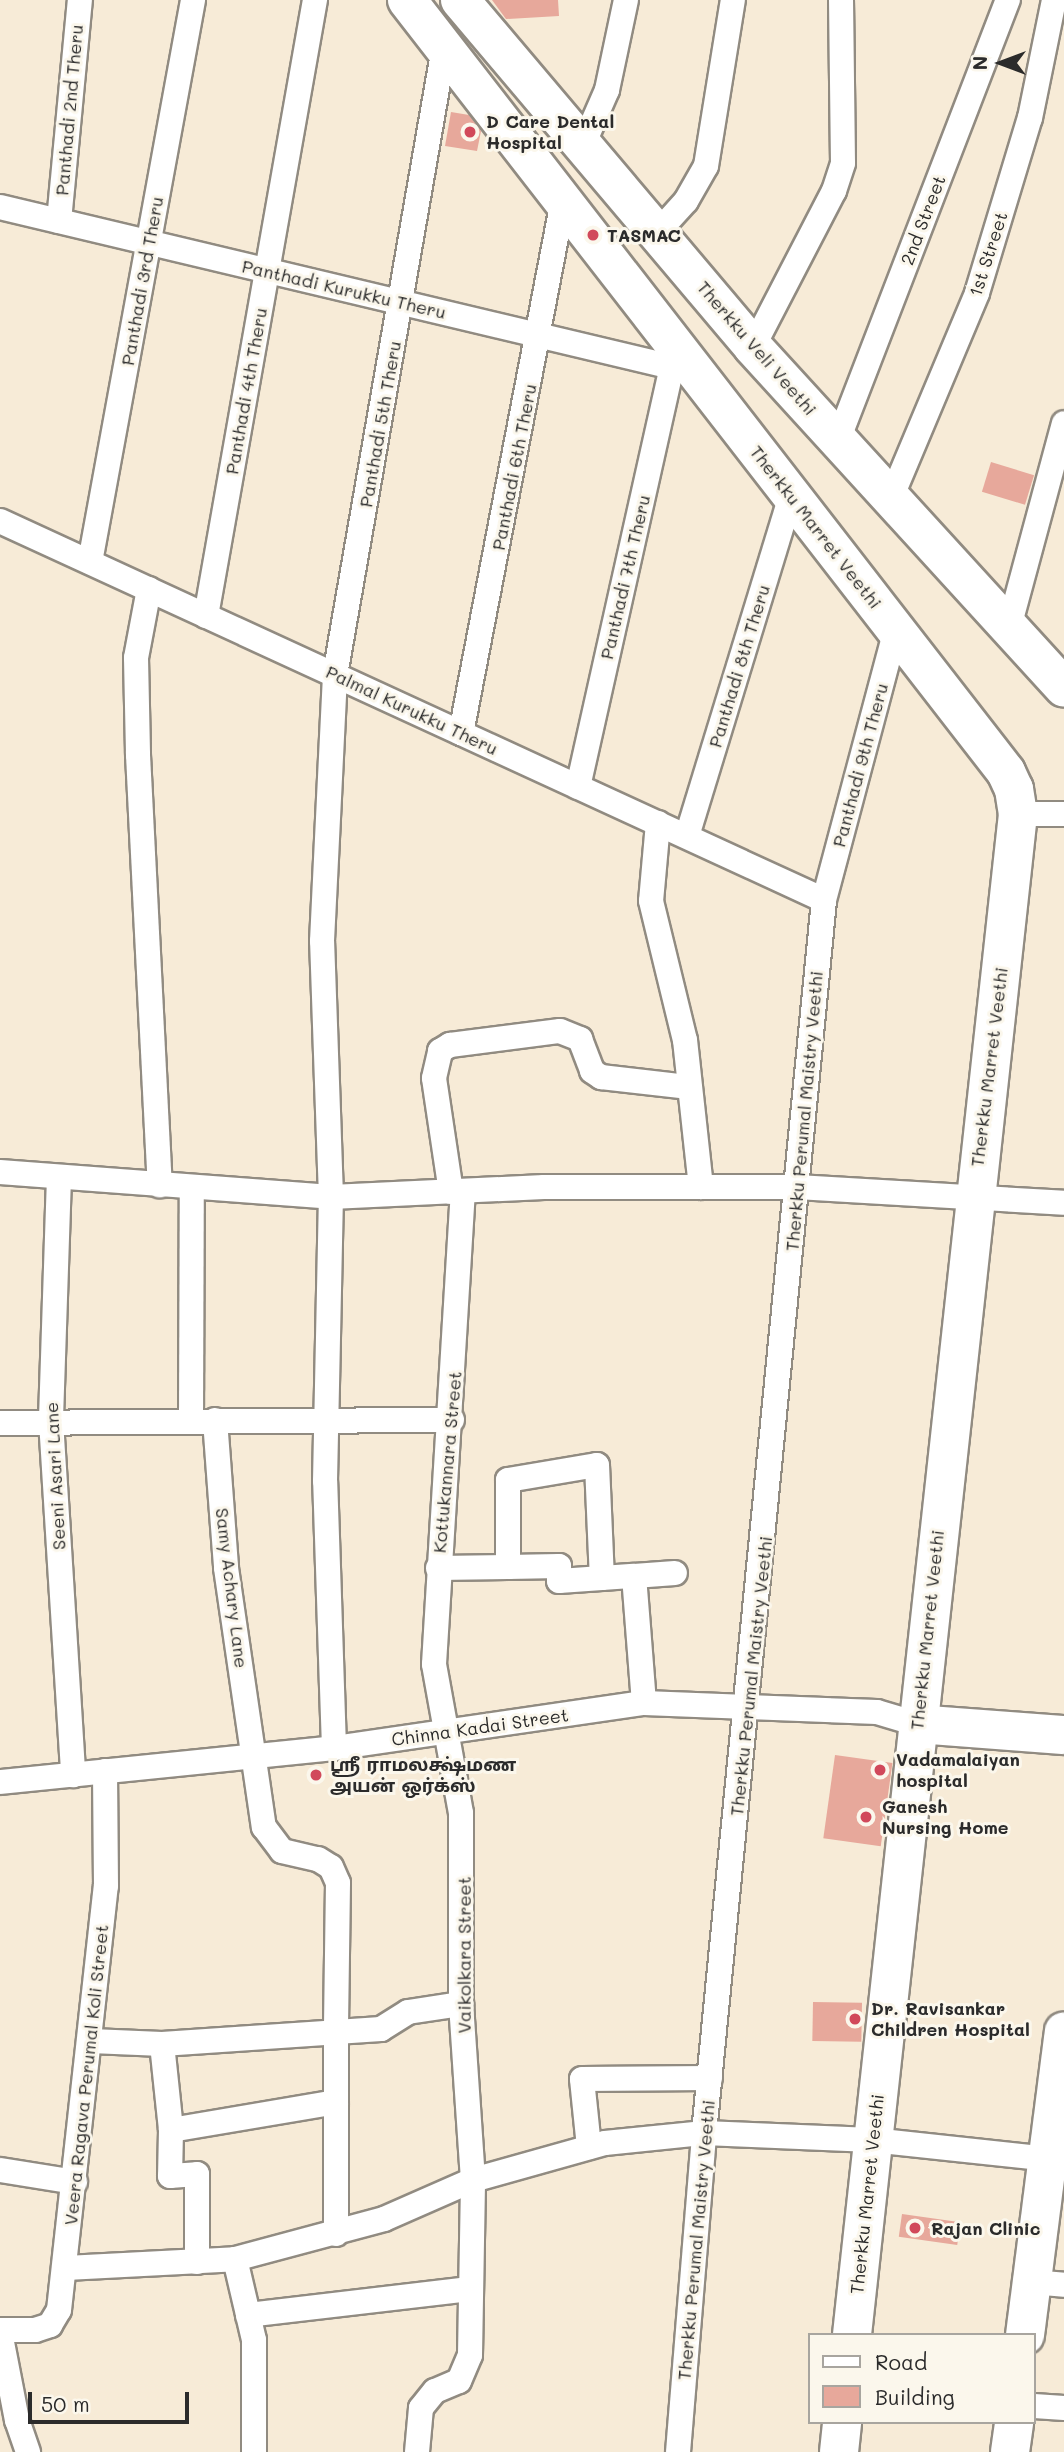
<!DOCTYPE html>
<html>
<head>
<meta charset="utf-8">
<style>
	body { margin:0 }
	#map { position:relative; width:1064px; height:2452px; overflow:hidden; background:#f7ebd7; font-family:Mali,"Noto Sans Tamil",sans-serif }
	div>[style] { position:absolute }
	.building>* { inset:0; background:#e7a89b; transform-origin:0 0 }
	.roads { filter:drop-shadow(2px 0 #918b81) drop-shadow(-2px 0 #918b81) drop-shadow(0 2px #918b81) drop-shadow(0 -2px #918b81) }
	.minor>* { height:24px; margin:-12px; padding:0 12px; transform-origin:12px; border-radius:12px; background:#fff }
	.primary>* { height:38px; margin:-19px; padding:0 19px; transform-origin:19px; border-radius:19px; background:#fff }
	.dots>* { width:19px; height:19px; translate:-50% -50%; box-sizing:border-box; border:4px solid #fbf7ec; border-radius:50% }
	span { translate:-50% -50%; white-space:nowrap; text-align:center; line-height:1.15; -webkit-text-stroke:6px #fbf7ec; paint-order:stroke }
	.street-label { font-size:18px; color:#2b2b2b }
	.poi-label { font-size:18px; color:#2b2b2b; font-weight:700 }
	.left { translate:0 -50%; text-align:left }
	.legend { position:absolute; left:808px; top:2333px; width:228px; height:91px; box-sizing:border-box; background:#fbf7ec; border:2px solid #a8a59f; margin:0; padding:9px 12px; list-style:none; font-size:21px; color:#2b2b2b }
	.legend li { display:flex; align-items:center; gap:14px; height:35px }
	.legend b { width:35px; border:2px solid #a8a59f }
	.north { position:absolute; left:966px; top:28px; width:70px; height:70px; -webkit-text-stroke:5px #fbf7ec; paint-order:stroke; rotate:270deg; font-size:19px; font-weight:700; line-height:28px; text-align:center; color:#2b2b2b }
	.north::after { content:''; display:block; margin:auto; width:24px; height:32px; background:#2b2b2b; clip-path:polygon(50% 0,100% 100%,50% 72%,0 100%) }
	.scale { position:absolute; left:28px; top:2392px; width:161px; height:32px; box-sizing:border-box; border:4px solid #2b2b2b; border-top:0; padding-left:9px; font-size:21px; line-height:24px; white-space:nowrap; color:#2b2b2b; -webkit-text-stroke:5px #fbf7ec; paint-order:stroke }
</style>
</head>
<body>
<div id="map">
	<div class="building">
		<i style="clip-path:polygon(492px 0,558px 0,559px 16px,506px 19px)"></i>
		<i style="clip-path:polygon(451px 112px,469px 115px,481px 131px,477px 151px,445px 146px)"></i>
		<i style="left:991px;top:462px;width:45px;height:31px;rotate:17deg"></i>
		<i style="left:835px;top:1755px;width:58px;height:84px;rotate:8deg"></i>
		<i style="left:813px;top:2002px;width:49px;height:39px;rotate:1deg"></i>
		<i style="left:902px;top:2214px;width:59px;height:23px;rotate:8deg"></i>
	</div>
	<div class="roads">
		<div class="minor">
			<i style="left:583px;top:145px;width:60px;rotate:-66.4deg"></i>
			<i style="left:607px;top:90px;width:92px;rotate:-78.1deg"></i>
			<i style="left:0;top:207px;width:691px;rotate:13.39deg"></i>
			<i style="left:672px;top:367px;width:16px;rotate:-43deg"></i>
			<i style="left:59px;top:221px;width:222px;rotate:-84.6deg"></i>
			<i style="left:657px;top:233px;width:43px;rotate:-47.8deg"></i>
			<i style="left:686px;top:201px;width:40px;rotate:-60.3deg"></i>
			<i style="left:706px;top:166px;width:168px;rotate:-80.8deg"></i>
			<i style="left:753px;top:347px;width:176px;rotate:-62.6deg"></i>
			<i style="left:834px;top:191px;width:29px;rotate:-72deg"></i>
			<i style="left:843px;top:163px;width:163px;rotate:-90.7deg"></i>
			<i style="left:838px;top:440px;width:472px;rotate:-68.9deg"></i>
			<i style="left:891px;top:498px;width:222px;rotate:-67.2deg"></i>
			<i style="left:977px;top:293px;width:183px;rotate:-73.2deg"></i>
			<i style="left:1030px;top:118px;width:120px;rotate:-78.5deg"></i>
			<i style="left:0;top:521px;width:907px;rotate:24.7deg"></i>
			<i style="left:90px;top:562px;width:571px;rotate:-79.61deg"></i>
			<i style="left:149px;top:589px;width:70px;rotate:100.7deg"></i>
			<i style="left:136px;top:658px;width:97px;rotate:88.8deg"></i>
			<i style="left:138px;top:755px;width:431px;rotate:87.1deg"></i>
			<i style="left:206px;top:616px;width:626px;rotate:-79.97deg"></i>
			<i style="left:1009px;top:627px;width:211px;rotate:-74.9deg"></i>
			<i style="left:461px;top:733px;width:542px;rotate:-79.15deg"></i>
			<i style="left:578px;top:787px;width:430px;rotate:-77.4deg"></i>
			<i style="left:1018px;top:814px;width:46px"></i>
			<i style="left:658px;top:823px;width:78px;rotate:95.1deg"></i>
			<i style="left:651px;top:901px;width:143px;rotate:76.3deg"></i>
			<i style="left:685px;top:1040px;width:148px;rotate:83.8deg"></i>
			<i style="left:687px;top:836px;width:357px;rotate:-73deg"></i>
			<i style="left:0;top:1172px;width:332px;rotate:4.3deg"></i>
			<i style="left:331px;top:1197px;width:213px;rotate:-2.7deg"></i>
			<i style="left:544px;top:1187px;width:253px"></i>
			<i style="left:797px;top:1187px;width:267px;rotate:3.4deg"></i>
			<i style="left:59px;top:1177px;width:244px;rotate:91.9deg"></i>
			<i style="left:51px;top:1421px;width:355px;rotate:86.4deg"></i>
			<i style="left:451px;top:1192px;width:115px;rotate:-98.5deg"></i>
			<i style="left:434px;top:1078px;width:28px;rotate:-77deg"></i>
			<i style="left:440px;top:1051px;width:12px;rotate:-31deg"></i>
			<i style="left:450px;top:1045px;width:111px;rotate:-7.3deg"></i>
			<i style="left:560px;top:1031px;width:22px;rotate:22deg"></i>
			<i style="left:580px;top:1039px;width:34px;rotate:69deg"></i>
			<i style="left:592px;top:1071px;width:11px;rotate:34deg"></i>
			<i style="left:601px;top:1077px;width:89px;rotate:6.5deg"></i>
			<i style="left:191px;top:1420px;width:232px;rotate:-89.8deg"></i>
			<i style="left:215px;top:1420px;width:148px;rotate:85.7deg"></i>
			<i style="left:226px;top:1568px;width:262px;rotate:81.7deg"></i>
			<i style="left:264px;top:1827px;width:30px;rotate:53deg"></i>
			<i style="left:282px;top:1851px;width:37px;rotate:13deg"></i>
			<i style="left:318px;top:1859px;width:15px;rotate:32deg"></i>
			<i style="left:331px;top:1867px;width:17px;rotate:66deg"></i>
			<i style="left:338px;top:1883px;width:149px;rotate:90.8deg"></i>
			<i style="left:336px;top:2032px;width:45px;rotate:-3.8deg"></i>
			<i style="left:381px;top:2029px;width:32px;rotate:-32deg"></i>
			<i style="left:408px;top:2012px;width:54px;rotate:-8.6deg"></i>
			<i style="left:0;top:1423px;width:452px;rotate:-0.4deg"></i>
			<i style="left:438px;top:1568px;width:70px;rotate:-0.8deg"></i>
			<i style="left:602px;top:1578px;width:43px;rotate:176deg"></i>
			<i style="left:559px;top:1581px;width:15px;rotate:-90deg"></i>
			<i style="left:559px;top:1566px;width:51px;rotate:178.9deg"></i>
			<i style="left:508px;top:1567px;width:87px;rotate:-90deg"></i>
			<i style="left:508px;top:1480px;width:90px;rotate:-9.6deg"></i>
			<i style="left:597px;top:1465px;width:113px;rotate:87.5deg"></i>
			<i style="left:602px;top:1578px;width:32px;rotate:-4deg"></i>
			<i style="left:644px;top:1703px;width:127px;rotate:-94.5deg"></i>
			<i style="left:634px;top:1576px;width:41px;rotate:-4.2deg"></i>
			<i style="left:334px;top:1748px;width:267px;rotate:-91.9deg"></i>
			<i style="left:325px;top:1481px;width:284px;rotate:-88.8deg"></i>
			<i style="left:331px;top:1197px;width:256px;rotate:-92deg"></i>
			<i style="left:322px;top:941px;width:266px;rotate:-87.2deg"></i>
			<i style="left:335px;top:675px;width:636px;rotate:-80.14deg"></i>
			<i style="left:0;top:1782px;width:336px;rotate:-5.8deg"></i>
			<i style="left:334px;top:1748px;width:313px;rotate:-8.3deg"></i>
			<i style="left:644px;top:1703px;width:233px;rotate:2.2deg"></i>
			<i style="left:877px;top:1712px;width:42px;rotate:16.7deg"></i>
			<i style="left:91px;top:2041px;width:71px;rotate:2.4deg"></i>
			<i style="left:162px;top:2044px;width:174px;rotate:-3.9deg"></i>
			<i style="left:336px;top:2032px;width:202px;rotate:90deg"></i>
			<i style="left:162px;top:2044px;width:86px;rotate:84deg"></i>
			<i style="left:171px;top:2130px;width:46px;rotate:91.2deg"></i>
			<i style="left:170px;top:2176px;width:27px;rotate:-4deg"></i>
			<i style="left:197px;top:2174px;width:88px;rotate:90deg"></i>
			<i style="left:171px;top:2130px;width:167px;rotate:-9.6deg"></i>
			<i style="left:589px;top:2147px;width:68px;rotate:-95.9deg"></i>
			<i style="left:582px;top:2079px;width:128px;rotate:-0.4deg"></i>
			<i style="left:0;top:2170px;width:76px;rotate:9.1deg"></i>
			<i style="left:235px;top:2259px;width:83px;rotate:76.8deg"></i>
			<i style="left:254px;top:2340px;width:112px;rotate:90deg"></i>
			<i style="left:66px;top:2268px;width:169px;rotate:-3deg"></i>
			<i style="left:235px;top:2259px;width:154px;rotate:-15deg"></i>
			<i style="left:384px;top:2219px;width:97px;rotate:-23.7deg"></i>
			<i style="left:473px;top:2180px;width:137px;rotate:-15.7deg"></i>
			<i style="left:605px;top:2143px;width:100px;rotate:-5.8deg"></i>
			<i style="left:704px;top:2133px;width:168px;rotate:2.4deg"></i>
			<i style="left:872px;top:2140px;width:189px;rotate:6.1deg"></i>
			<i style="left:1032px;top:2282px;width:32px;rotate:5deg"></i>
			<i style="left:248px;top:2315px;width:224px;rotate:-6.7deg"></i>
			<i style="left:0;top:2330px;width:35px"></i>
			<i style="left:35px;top:2330px;width:16px;rotate:-18deg"></i>
			<i style="left:50px;top:2325px;width:17px;rotate:-59deg"></i>
			<i style="left:59px;top:2310px;width:427px;rotate:-83.7deg"></i>
			<i style="left:106px;top:1886px;width:115px;rotate:-90.5deg"></i>
			<i style="left:0;top:2332px;width:90px;rotate:79.1deg"></i>
			<i style="left:17px;top:2420px;width:34px;rotate:71deg"></i>
			<i style="left:1034px;top:2406px;width:30px;rotate:4deg"></i>
			<i style="left:417px;top:2452px;width:44px;rotate:-84.8deg"></i>
			<i style="left:421px;top:2408px;width:22px;rotate:-51deg"></i>
			<i style="left:435px;top:2391px;width:26px;rotate:-23deg"></i>
			<i style="left:459px;top:2381px;width:28px;rotate:-67deg"></i>
			<i style="left:470px;top:2355px;width:175px;rotate:-89deg"></i>
			<i style="left:473px;top:2180px;width:176px;rotate:-93.9deg"></i>
			<i style="left:461px;top:2004px;width:191px;rotate:-90deg"></i>
			<i style="left:461px;top:1813px;width:151px;rotate:-100.3deg"></i>
			<i style="left:434px;top:1664px;width:474px;rotate:-86.5deg"></i>
			<i style="left:678px;top:2452px;width:320px;rotate:-85.3deg"></i>
			<i style="left:704px;top:2133px;width:1239px;rotate:-84.44deg"></i>
			<i style="left:824px;top:900px;width:279px;rotate:-75.1deg"></i>
		</div>
		<div class="primary">
			<i style="left:407px;top:0;width:977px;rotate:52.19deg"></i>
			<i style="left:1006px;top:772px;width:19px;rotate:65deg"></i>
			<i style="left:1014px;top:789px;width:25px;rotate:81deg"></i>
			<i style="left:1018px;top:814px;width:1530px;rotate:96.23deg"></i>
			<i style="left:460px;top:0;width:454px;rotate:49.8deg"></i>
			<i style="left:753px;top:347px;width:461px;rotate:47.6deg"></i>
			<i style="left:917px;top:1724px;width:147px;rotate:4.3deg"></i>
			<i style="left:1025px;top:2335px;width:306px;rotate:-82.7deg"></i>
			<i style="left:839px;top:2452px;width:30px;rotate:-84deg"></i>
			<i style="left:1010px;top:2452px;width:30px;rotate:-82deg"></i>
		</div>
	</div>
	<div class="dots">
		<i style="left:470px;top:132px;background:#d1495b"></i>
		<i style="left:593px;top:235px;background:#d1495b"></i>
		<i style="left:880px;top:1770px;background:#d1495b"></i>
		<i style="left:316px;top:1775px;background:#d1495b"></i>
		<i style="left:866px;top:1817px;background:#d1495b"></i>
		<i style="left:855px;top:2019px;background:#d1495b"></i>
		<i style="left:915px;top:2228px;background:#d1495b"></i>
	</div>
	<div class="street-label">
		<span style="left:69px;top:110px;rotate:-85deg">Panthadi 2nd Theru</span>
		<span style="left:923px;top:220px;rotate:-69deg">2nd Street</span>
		<span style="left:988px;top:254px;rotate:-72deg">1st Street</span>
		<span style="left:142px;top:281px;rotate:-80deg">Panthadi 3rd Theru</span>
		<span style="left:344px;top:289px;rotate:13deg">Panthadi Kurukku Theru</span>
		<span style="left:757px;top:348px;rotate:49deg">Therkku Veli Veethi</span>
		<span style="left:246px;top:391px;rotate:-80deg">Panthadi 4th Theru</span>
		<span style="left:380px;top:424px;rotate:-80deg">Panthadi 5th Theru</span>
		<span style="left:514px;top:467px;rotate:-79deg">Panthadi 6th Theru</span>
		<span style="left:816px;top:527px;rotate:52deg">Therkku Marret Veethi</span>
		<span style="left:625px;top:577px;rotate:-77deg">Panthadi 7th Theru</span>
		<span style="left:739px;top:666px;rotate:-73deg">Panthadi 8th Theru</span>
		<span style="left:412px;top:710px;rotate:25deg">Palmal Kurukku Theru</span>
		<span style="left:860px;top:765px;rotate:-75deg">Panthadi 9th Theru</span>
		<span style="left:989px;top:1067px;rotate:-83deg">Therkku Marret Veethi</span>
		<span style="left:804px;top:1111px;rotate:-85deg">Therkku Perumal Maistry Veethi</span>
		<span style="left:447px;top:1462px;rotate:-85deg">Kottukannara Street</span>
		<span style="left:55px;top:1476px;rotate:-93deg">Seeni Asari Lane</span>
		<span style="left:232px;top:1588px;rotate:83deg">Samy Achary Lane</span>
		<span style="left:927px;top:1630px;rotate:-84deg">Therkku Marret Veethi</span>
		<span style="left:751px;top:1676px;rotate:-84deg">Therkku Perumal Maistry Veethi</span>
		<span style="left:480px;top:1727px;rotate:-8deg">Chinna Kadai Street</span>
		<span style="left:464px;top:1955px;rotate:-90deg">Vaikolkara Street</span>
		<span style="left:86px;top:2075px;rotate:-84deg">Veera Ragava Perumal Koli Street</span>
		<span style="left:867px;top:2194px;rotate:-84deg">Therkku Marret Veethi</span>
		<span style="left:696px;top:2240px;rotate:-85deg">Therkku Perumal Maistry Veethi</span>
	</div>
	<div class="poi-label">
		<span class="left" style="left:486px;top:132px">D Care Dental<br>Hospital</span>
		<span class="left" style="left:607px;top:235px">TASMAC</span>
		<span class="left" style="left:896px;top:1770px">Vadamalaiyan<br>hospital</span>
		<span class="left" style="left:330px;top:1775px">ஶ்ரீ ராமலக்ஷ்மண<br>அயன் ஒர்க்ஸ்</span>
		<span class="left" style="left:882px;top:1817px">Ganesh<br>Nursing Home</span>
		<span class="left" style="left:871px;top:2019px">Dr. Ravisankar<br>Children Hospital</span>
		<span class="left" style="left:931px;top:2228px">Rajan Clinic</span>
	</div>
	<ul class="legend">
	<li><b style="height:9px;background:#fff"></b>Road</li>
	<li><b style="height:19px;background:#e7a89b"></b>Building</li>
	</ul>
	<div class="north">N</div>
	<div class="scale">50 m</div>
</div>
</body>
</html>
